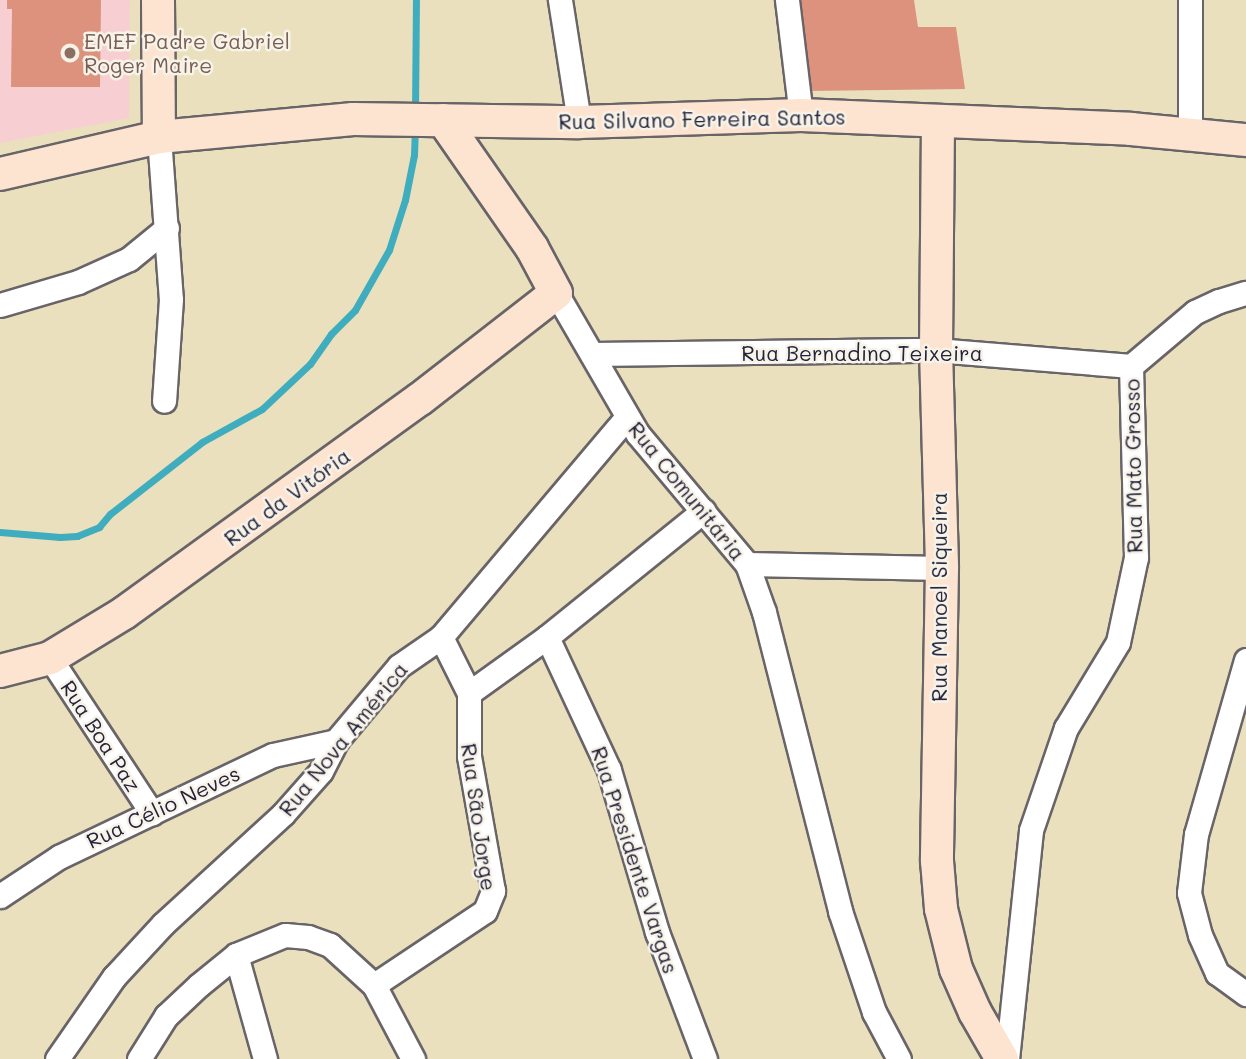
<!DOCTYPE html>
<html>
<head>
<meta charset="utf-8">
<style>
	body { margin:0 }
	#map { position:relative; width:1246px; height:1059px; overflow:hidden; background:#eae0bd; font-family:Mali,sans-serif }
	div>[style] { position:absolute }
	.built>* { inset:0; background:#f7cfd2 }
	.stream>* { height:7px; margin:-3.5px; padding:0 3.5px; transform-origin:3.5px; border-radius:3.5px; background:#40adbe }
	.building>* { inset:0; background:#dd927e }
	.roads { filter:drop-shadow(2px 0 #686468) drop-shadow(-2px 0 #686468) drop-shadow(0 2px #686468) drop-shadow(0 -2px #686468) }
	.street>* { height:23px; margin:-11.5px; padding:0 11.5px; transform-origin:11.5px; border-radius:11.5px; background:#fff }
	.secondary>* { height:32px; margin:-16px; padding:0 16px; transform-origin:16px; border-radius:16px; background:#fde4d1 }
	.dots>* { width:19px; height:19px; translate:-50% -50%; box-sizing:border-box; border:4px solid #f7f3e8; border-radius:50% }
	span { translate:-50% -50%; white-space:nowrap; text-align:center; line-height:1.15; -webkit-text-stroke:5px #f7f3e8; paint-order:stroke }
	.education-label { font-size:21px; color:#785e54 }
	.left { translate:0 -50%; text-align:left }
	.street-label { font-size:21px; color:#22223b }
</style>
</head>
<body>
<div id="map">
	<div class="built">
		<i style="clip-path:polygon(0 0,130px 0,129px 118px,0 143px)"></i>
	</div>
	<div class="stream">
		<i style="left:415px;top:111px;width:111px;rotate:-89.5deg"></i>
		<i style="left:0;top:532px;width:60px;rotate:4.8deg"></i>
		<i style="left:60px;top:537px;width:17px;rotate:-3deg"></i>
		<i style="left:77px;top:536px;width:24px;rotate:-22deg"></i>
		<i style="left:99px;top:527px;width:17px;rotate:-50deg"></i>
		<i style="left:110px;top:514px;width:117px;rotate:-38deg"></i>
		<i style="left:202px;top:442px;width:68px;rotate:-28.8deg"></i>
		<i style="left:262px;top:409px;width:66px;rotate:-43.2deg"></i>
		<i style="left:310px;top:364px;width:37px;rotate:-55deg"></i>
		<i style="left:331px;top:334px;width:34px;rotate:-45deg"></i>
		<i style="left:355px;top:310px;width:69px;rotate:-60.5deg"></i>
		<i style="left:389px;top:250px;width:52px;rotate:-72.3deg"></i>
		<i style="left:405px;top:200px;width:46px;rotate:-78.7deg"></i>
		<i style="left:414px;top:155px;width:29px;rotate:-88deg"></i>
	</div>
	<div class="building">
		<i style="clip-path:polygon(7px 0,101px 0,100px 87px,11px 87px,12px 9px,7px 9px)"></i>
		<i style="clip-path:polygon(794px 0,914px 0,918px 27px,956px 27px,965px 89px,807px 91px)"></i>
	</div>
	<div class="roads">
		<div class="street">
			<i style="left:560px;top:0;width:123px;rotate:81.1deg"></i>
			<i style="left:787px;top:0;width:116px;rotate:83.1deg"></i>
			<i style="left:1190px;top:0;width:134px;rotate:90deg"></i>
			<i style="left:159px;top:137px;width:162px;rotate:85.8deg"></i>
			<i style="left:171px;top:299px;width:102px;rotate:93.9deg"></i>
			<i style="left:556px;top:293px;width:162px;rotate:59.9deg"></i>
			<i style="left:637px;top:433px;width:171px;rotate:50deg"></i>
			<i style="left:747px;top:564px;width:51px;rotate:70.5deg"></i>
			<i style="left:764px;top:612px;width:309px;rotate:75.7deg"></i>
			<i style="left:840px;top:911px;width:107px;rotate:71.4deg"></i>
			<i style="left:874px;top:1012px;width:53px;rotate:62deg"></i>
			<i style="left:0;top:305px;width:81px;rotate:-16.4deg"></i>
			<i style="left:78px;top:282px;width:56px;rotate:-24.3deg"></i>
			<i style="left:129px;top:259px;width:49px;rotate:-39.2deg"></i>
			<i style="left:592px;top:354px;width:344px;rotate:-0.7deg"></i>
			<i style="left:936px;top:350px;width:196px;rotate:4.7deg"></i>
			<i style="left:747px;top:564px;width:195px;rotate:1.2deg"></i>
			<i style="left:547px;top:637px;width:147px;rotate:65deg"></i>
			<i style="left:609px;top:770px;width:169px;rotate:73.5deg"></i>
			<i style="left:657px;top:932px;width:136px;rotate:69.3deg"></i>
			<i style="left:50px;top:658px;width:186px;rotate:56.7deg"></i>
			<i style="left:1246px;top:660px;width:181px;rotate:106deg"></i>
			<i style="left:1196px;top:834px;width:59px;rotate:96.8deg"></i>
			<i style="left:1189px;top:893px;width:43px;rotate:75.3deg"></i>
			<i style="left:1200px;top:935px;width:42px;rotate:65.9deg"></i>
			<i style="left:1217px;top:973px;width:36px;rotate:36deg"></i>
			<i style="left:469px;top:693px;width:96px;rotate:-35.7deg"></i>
			<i style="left:547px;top:637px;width:201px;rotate:-38.9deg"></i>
			<i style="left:0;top:896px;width:71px;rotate:-33.5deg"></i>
			<i style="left:59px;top:857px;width:237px;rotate:-25.5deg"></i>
			<i style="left:273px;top:755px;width:65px;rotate:-12.5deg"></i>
			<i style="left:236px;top:955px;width:108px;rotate:74.4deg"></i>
			<i style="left:374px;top:985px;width:133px;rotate:-33.7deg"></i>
			<i style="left:485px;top:911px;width:22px;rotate:-68deg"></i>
			<i style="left:493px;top:891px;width:137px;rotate:-100.1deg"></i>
			<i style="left:469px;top:756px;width:63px;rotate:-90deg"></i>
			<i style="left:469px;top:693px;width:63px;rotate:-116.6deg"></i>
			<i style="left:57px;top:1059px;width:100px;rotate:-55.2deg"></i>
			<i style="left:114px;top:977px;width:72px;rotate:-47.2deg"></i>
			<i style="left:163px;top:924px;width:163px;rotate:-42.5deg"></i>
			<i style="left:283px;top:814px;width:57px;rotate:-48.5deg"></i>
			<i style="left:321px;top:771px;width:34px;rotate:-63deg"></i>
			<i style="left:336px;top:741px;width:98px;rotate:-50deg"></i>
			<i style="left:399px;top:666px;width:51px;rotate:-34.6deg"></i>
			<i style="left:441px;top:637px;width:288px;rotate:-49.8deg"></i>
			<i style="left:139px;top:1059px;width:51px;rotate:-57.9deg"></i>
			<i style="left:166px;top:1016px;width:45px;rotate:-43.2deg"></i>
			<i style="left:199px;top:985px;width:48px;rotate:-39deg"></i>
			<i style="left:236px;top:955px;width:53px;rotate:-22.2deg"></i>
			<i style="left:285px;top:935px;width:23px;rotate:5deg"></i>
			<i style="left:308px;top:937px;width:23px;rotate:20deg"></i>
			<i style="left:330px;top:945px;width:59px;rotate:42.3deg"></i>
			<i style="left:374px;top:985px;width:84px;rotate:62.2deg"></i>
			<i style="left:1007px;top:1059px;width:230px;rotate:-84deg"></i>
			<i style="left:1031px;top:830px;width:108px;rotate:-71.1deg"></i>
			<i style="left:1066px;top:728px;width:100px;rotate:-58.8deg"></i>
			<i style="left:1118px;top:642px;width:87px;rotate:-78deg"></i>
			<i style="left:1136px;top:557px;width:191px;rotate:-91.5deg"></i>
			<i style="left:1131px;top:366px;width:84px;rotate:-40.2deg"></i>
			<i style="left:1195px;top:312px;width:26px;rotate:-25deg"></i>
			<i style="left:1219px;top:301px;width:28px;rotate:-17deg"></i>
		</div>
		<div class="secondary">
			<i style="left:158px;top:0;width:137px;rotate:89.6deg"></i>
			<i style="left:938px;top:121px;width:229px;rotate:90.5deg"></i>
			<i style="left:936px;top:350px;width:218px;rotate:88.4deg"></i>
			<i style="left:942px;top:568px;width:293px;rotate:91deg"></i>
			<i style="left:937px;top:861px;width:48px;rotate:85.2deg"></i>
			<i style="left:941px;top:909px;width:62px;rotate:76deg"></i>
			<i style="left:956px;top:969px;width:47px;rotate:66.2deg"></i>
			<i style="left:975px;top:1012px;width:54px;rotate:60.1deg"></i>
			<i style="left:0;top:174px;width:163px;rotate:-13.1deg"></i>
			<i style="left:159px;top:137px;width:195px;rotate:-5.3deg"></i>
			<i style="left:353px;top:119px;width:226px;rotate:0.8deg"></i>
			<i style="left:579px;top:122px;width:222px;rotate:-1.8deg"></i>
			<i style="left:801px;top:115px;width:330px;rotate:2.4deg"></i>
			<i style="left:1131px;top:129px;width:116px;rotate:5.5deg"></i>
			<i style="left:0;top:671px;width:52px;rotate:-14.6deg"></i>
			<i style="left:50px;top:658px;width:87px;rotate:-31.3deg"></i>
			<i style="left:124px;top:613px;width:365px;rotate:-35.9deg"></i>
			<i style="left:420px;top:399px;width:172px;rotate:-37.9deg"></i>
			<i style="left:556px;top:293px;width:51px;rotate:-118.1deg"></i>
			<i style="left:532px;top:248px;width:156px;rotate:-124.8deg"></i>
		</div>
	</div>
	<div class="dots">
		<i style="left:70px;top:53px;background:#8d6e63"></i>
	</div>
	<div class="education-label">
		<span class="left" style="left:84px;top:53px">EMEF Padre Gabriel<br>Roger Maire</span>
	</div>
	<div class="street-label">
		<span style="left:702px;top:119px;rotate:-1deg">Rua Silvano Ferreira Santos</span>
		<span style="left:862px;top:353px">Rua Bernadino Teixeira</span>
		<span style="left:1133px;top:466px;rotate:-91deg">Rua Mato Grosso</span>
		<span style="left:687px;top:491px;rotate:51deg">Rua Comunitária</span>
		<span style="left:287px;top:497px;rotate:-36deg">Rua da Vitória</span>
		<span style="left:939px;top:597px;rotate:-90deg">Rua Manoel Siqueira</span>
		<span style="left:101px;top:736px;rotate:57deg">Rua Boa Paz</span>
		<span style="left:343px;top:739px;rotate:-51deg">Rua Nova América</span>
		<span style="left:163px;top:807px;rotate:-25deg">Rua Célio Neves</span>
		<span style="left:479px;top:817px;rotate:82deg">Rua São Jorge</span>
		<span style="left:635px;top:860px;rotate:72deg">Rua Presidente Vargas</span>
	</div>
</div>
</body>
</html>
